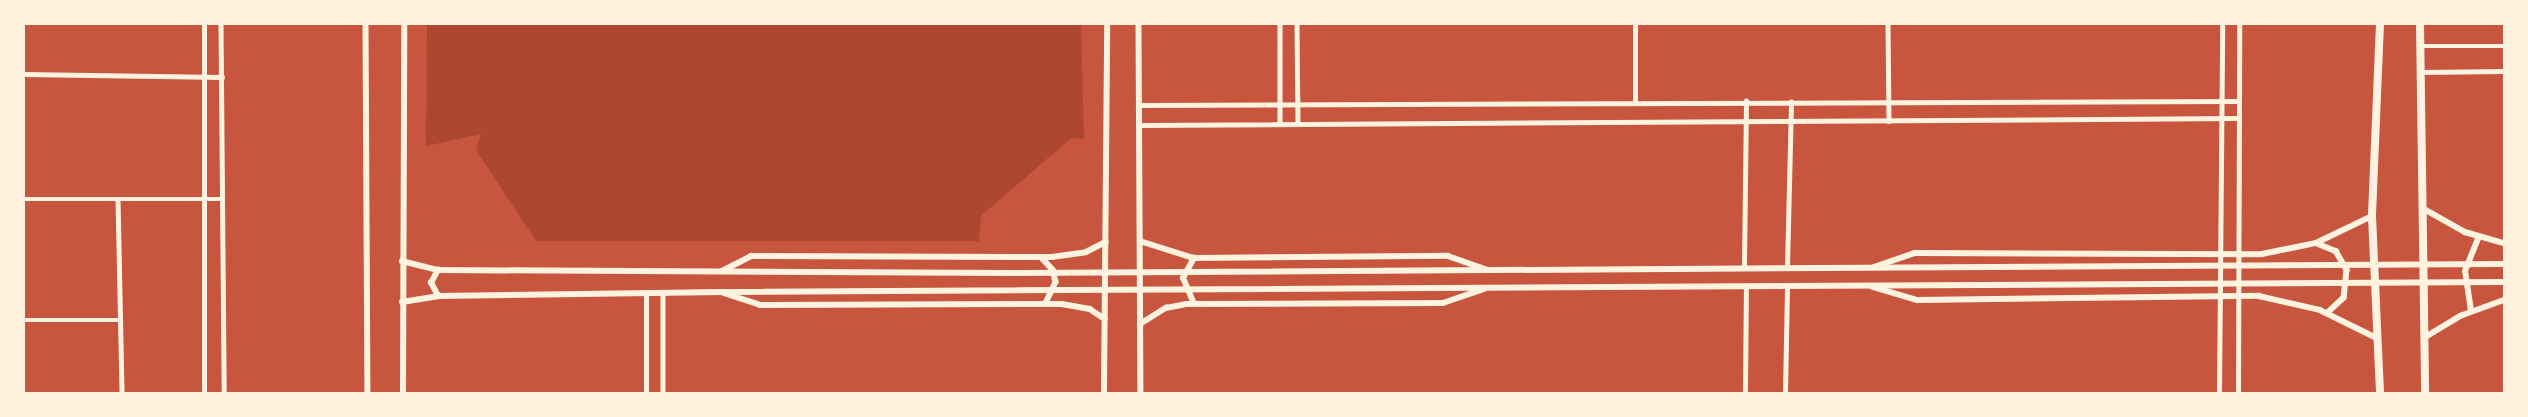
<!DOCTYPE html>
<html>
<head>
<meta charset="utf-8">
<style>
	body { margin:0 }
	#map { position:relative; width:2528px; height:417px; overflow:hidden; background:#c8553d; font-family:"Times New Roman",serif }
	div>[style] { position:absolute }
	.green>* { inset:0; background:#ae4732 }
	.minor>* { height:4.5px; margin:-2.25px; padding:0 2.25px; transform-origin:2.25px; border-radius:2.25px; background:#fff3e0 }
	.tertiary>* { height:5.5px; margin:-2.75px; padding:0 2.75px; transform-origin:2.75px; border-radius:2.75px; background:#fff3e0 }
	.primary>* { height:8px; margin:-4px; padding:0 4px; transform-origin:4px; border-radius:4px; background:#fff3e0 }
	span { translate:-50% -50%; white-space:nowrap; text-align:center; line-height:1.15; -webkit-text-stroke:4.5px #fff3e0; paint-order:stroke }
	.frame { position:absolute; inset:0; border:25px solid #fff3e0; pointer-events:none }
</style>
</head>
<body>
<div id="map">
	<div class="green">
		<i style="clip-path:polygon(427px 24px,1081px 24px,1084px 139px,1071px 138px,981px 216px,979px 241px,536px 241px,476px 150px,481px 134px,426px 146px)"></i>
	</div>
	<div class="minor">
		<i style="left:221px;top:24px;width:369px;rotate:89.5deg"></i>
		<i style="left:1280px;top:24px;width:99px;rotate:90deg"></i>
		<i style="left:1297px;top:24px;width:99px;rotate:89.4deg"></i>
		<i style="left:1888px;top:24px;width:97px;rotate:89.4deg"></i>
		<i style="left:2421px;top:46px;width:83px"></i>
		<i style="left:2421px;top:72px;width:83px;rotate:-0.7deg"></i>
		<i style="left:24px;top:74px;width:198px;rotate:0.9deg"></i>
		<i style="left:1635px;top:102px;width:78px;rotate:-90deg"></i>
		<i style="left:1139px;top:105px;width:1099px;rotate:-0.21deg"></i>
		<i style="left:1139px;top:125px;width:1099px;rotate:-0.36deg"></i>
		<i style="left:24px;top:199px;width:198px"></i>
		<i style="left:118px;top:199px;width:194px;rotate:88.8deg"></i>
		<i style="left:1744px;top:267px;width:166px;rotate:-89.3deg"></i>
		<i style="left:1787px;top:267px;width:165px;rotate:-88.6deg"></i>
		<i style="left:663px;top:293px;width:100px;rotate:90deg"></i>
		<i style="left:24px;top:320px;width:96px"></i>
		<i style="left:204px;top:393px;width:369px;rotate:-90deg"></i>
		<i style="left:646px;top:393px;width:99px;rotate:-90deg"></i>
		<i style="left:1745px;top:393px;width:105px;rotate:-89.5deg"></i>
		<i style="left:1785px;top:393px;width:106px;rotate:-88.9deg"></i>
		<i style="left:2219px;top:393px;width:369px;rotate:-89.5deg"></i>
		<i style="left:2238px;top:393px;width:369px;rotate:-89.8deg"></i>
	</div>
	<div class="tertiary">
		<i style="left:366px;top:24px;width:369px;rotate:89.7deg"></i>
		<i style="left:1139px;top:24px;width:369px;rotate:89.7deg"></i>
		<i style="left:2424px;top:209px;width:47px;rotate:29.3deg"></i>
		<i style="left:2465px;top:232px;width:41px;rotate:15.8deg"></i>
		<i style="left:1140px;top:241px;width:57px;rotate:17.5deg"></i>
		<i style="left:1194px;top:258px;width:254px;rotate:-0.5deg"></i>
		<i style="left:1448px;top:256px;width:42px;rotate:19.3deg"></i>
		<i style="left:2316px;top:243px;width:22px;rotate:22deg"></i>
		<i style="left:2336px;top:251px;width:22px;rotate:60deg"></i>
		<i style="left:2347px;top:270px;width:28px;rotate:96deg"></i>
		<i style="left:2344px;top:298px;width:22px;rotate:137deg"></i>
		<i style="left:1042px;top:258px;width:16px;rotate:47deg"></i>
		<i style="left:1053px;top:270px;width:12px;rotate:76deg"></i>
		<i style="left:1056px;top:282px;width:23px;rotate:115deg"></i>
		<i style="left:402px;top:261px;width:37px;rotate:14deg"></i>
		<i style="left:438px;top:270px;width:575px;rotate:0.3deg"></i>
		<i style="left:1013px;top:273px;width:1491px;rotate:-0.35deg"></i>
		<i style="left:1874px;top:267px;width:43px;rotate:-18.9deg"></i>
		<i style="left:1915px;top:253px;width:347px;rotate:0.2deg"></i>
		<i style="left:2262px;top:254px;width:55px;rotate:-11.5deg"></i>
		<i style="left:2316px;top:243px;width:62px;rotate:-25.7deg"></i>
		<i style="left:722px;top:271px;width:33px;rotate:-27deg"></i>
		<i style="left:751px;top:256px;width:301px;rotate:0.2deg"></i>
		<i style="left:1052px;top:257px;width:34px;rotate:-8deg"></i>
		<i style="left:1086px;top:252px;width:22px;rotate:-27deg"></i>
		<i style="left:1873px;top:287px;width:46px;rotate:16.5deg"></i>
		<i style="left:1917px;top:300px;width:342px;rotate:-0.7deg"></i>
		<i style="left:2259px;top:296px;width:63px;rotate:12.9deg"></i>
		<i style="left:2320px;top:310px;width:64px;rotate:26.2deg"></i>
		<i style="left:724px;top:293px;width:38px;rotate:18deg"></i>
		<i style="left:760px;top:305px;width:302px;rotate:-0.2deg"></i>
		<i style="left:1062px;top:304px;width:28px;rotate:10deg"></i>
		<i style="left:1090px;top:309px;width:18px;rotate:34deg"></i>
		<i style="left:438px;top:296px;width:15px;rotate:-118deg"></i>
		<i style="left:431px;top:283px;width:15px;rotate:-62deg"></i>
		<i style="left:402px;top:302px;width:36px;rotate:-9deg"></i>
		<i style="left:438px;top:296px;width:284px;rotate:-0.8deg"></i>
		<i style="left:722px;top:292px;width:1782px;rotate:-0.32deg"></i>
		<i style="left:1194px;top:304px;width:28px;rotate:-113deg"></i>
		<i style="left:1183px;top:278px;width:23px;rotate:-61deg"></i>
		<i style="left:2471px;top:311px;width:40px;rotate:-98.5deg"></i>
		<i style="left:2465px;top:271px;width:37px;rotate:-68deg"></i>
		<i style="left:1140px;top:324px;width:31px;rotate:-32deg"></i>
		<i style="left:1166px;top:308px;width:20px;rotate:-11deg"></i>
		<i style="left:1186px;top:304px;width:257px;rotate:-0.2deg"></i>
		<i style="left:1443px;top:303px;width:43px;rotate:-18.9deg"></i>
		<i style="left:2427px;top:336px;width:39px;rotate:-31deg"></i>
		<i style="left:2460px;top:316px;width:47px;rotate:-20deg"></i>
		<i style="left:403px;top:393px;width:369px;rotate:-89.8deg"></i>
		<i style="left:1104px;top:393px;width:369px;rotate:-89.5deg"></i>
	</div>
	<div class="primary">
		<i style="left:2380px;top:24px;width:192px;rotate:92.4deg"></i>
		<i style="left:2372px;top:216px;width:177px;rotate:87.4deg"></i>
		<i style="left:2420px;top:24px;width:369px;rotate:89.2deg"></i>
	</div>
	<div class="frame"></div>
</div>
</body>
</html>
